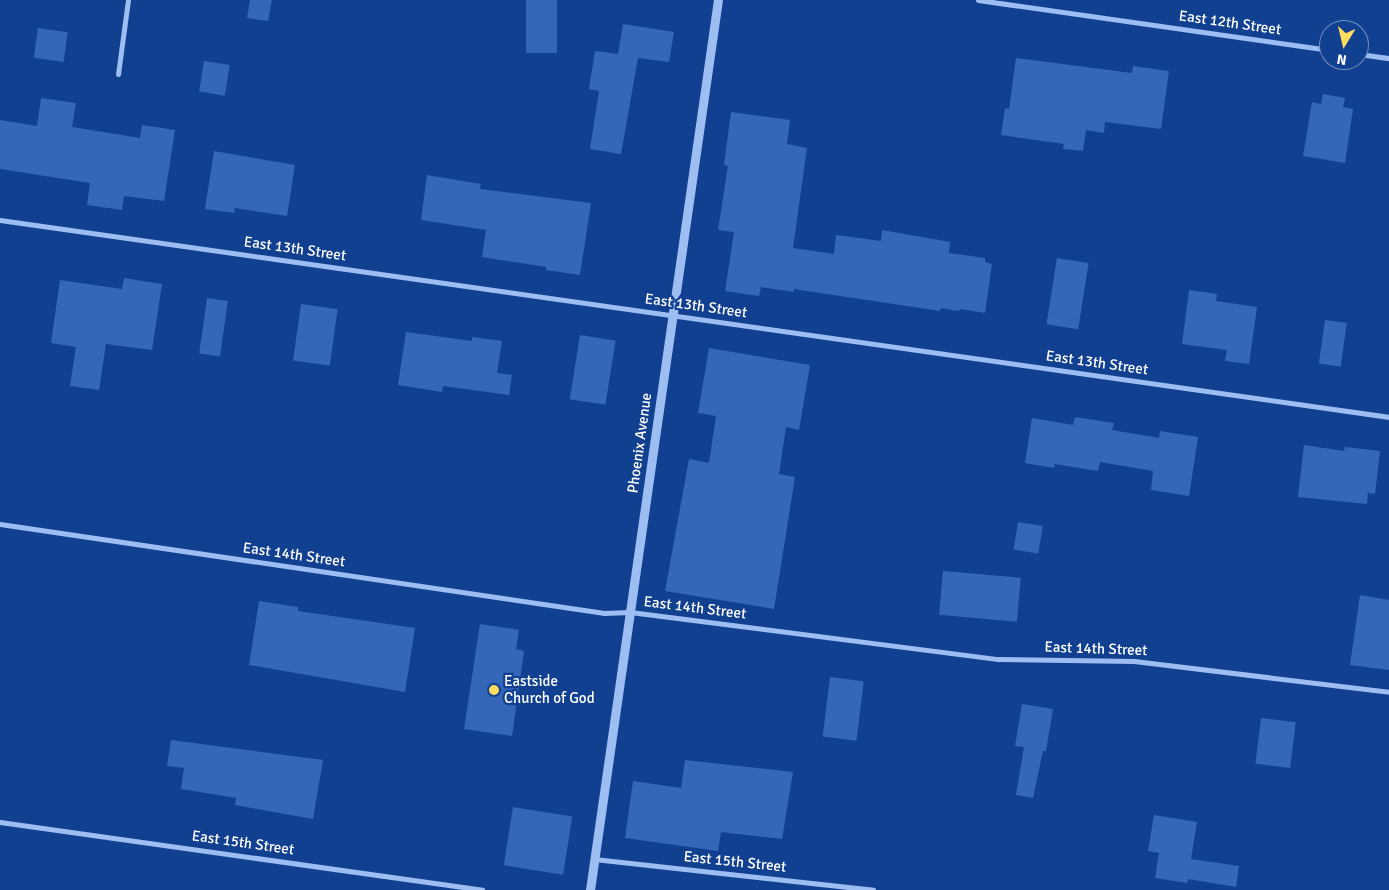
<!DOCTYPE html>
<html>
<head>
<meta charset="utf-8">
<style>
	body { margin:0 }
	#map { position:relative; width:1389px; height:890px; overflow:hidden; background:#124091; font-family:Signika,sans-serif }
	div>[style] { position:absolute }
	.building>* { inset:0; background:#3567b8; transform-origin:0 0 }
	.minor>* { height:5px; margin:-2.5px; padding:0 2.5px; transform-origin:2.5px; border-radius:2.5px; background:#9dbef2 }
	.tertiary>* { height:9px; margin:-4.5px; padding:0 4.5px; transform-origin:4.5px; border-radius:4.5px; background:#9dbef2 }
	.dots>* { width:14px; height:14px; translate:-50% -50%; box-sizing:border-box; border:2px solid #124091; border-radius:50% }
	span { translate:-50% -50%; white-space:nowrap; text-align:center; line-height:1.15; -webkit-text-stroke:4.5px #124091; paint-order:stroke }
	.street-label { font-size:15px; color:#fff }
	.poi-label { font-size:15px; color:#fff }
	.left { translate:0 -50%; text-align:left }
	.north { position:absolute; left:1319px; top:20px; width:50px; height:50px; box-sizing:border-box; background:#124091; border:1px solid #718cbd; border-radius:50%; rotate:189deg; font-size:14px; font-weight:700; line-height:20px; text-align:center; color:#fff }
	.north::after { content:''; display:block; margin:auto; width:18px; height:22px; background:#ffdc5e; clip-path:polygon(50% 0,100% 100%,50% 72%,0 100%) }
</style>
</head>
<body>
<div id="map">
	<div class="building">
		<i style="clip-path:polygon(250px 0,272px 0,268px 21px,247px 18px)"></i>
		<i style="left:526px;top:0;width:31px;height:53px"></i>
		<i style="clip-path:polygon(623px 24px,674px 32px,669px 62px,638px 58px,621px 154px,590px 149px,599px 91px,589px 89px,595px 51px,618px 54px)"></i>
		<i style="left:38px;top:28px;width:30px;height:30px;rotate:8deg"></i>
		<i style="clip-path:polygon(1016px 58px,1132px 73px,1133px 66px,1169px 71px,1161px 129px,1105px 122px,1104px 133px,1086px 130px,1083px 151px,1063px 149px,1064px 144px,1001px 135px,1005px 108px,1009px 109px)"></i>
		<i style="left:204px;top:61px;width:26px;height:31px;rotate:9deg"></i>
		<i style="clip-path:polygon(1323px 94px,1345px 98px,1343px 107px,1353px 109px,1345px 163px,1303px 156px,1312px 102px,1321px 104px)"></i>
		<i style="clip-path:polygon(41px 98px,76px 103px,72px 127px,140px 138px,142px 125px,175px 130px,164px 201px,124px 196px,122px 210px,87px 205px,90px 183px,0 169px,0 120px,37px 126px)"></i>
		<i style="clip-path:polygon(731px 112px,790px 120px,787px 144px,807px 148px,793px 248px,834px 254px,836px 235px,881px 241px,882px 230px,950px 242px,949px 253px,985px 258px,985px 262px,992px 264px,985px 313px,960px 309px,959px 311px,941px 308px,940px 311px,794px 289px,794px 292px,761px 287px,759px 296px,725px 291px,734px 232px,718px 230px,728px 166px,724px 165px)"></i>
		<i style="clip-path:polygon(214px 151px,295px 165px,287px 216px,235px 208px,234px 213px,205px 209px)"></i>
		<i style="clip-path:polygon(427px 175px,481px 184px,480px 189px,591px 203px,580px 275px,546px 270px,546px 267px,482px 257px,486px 230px,421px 220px)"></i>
		<i style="left:1057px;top:258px;width:32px;height:67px;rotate:9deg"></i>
		<i style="clip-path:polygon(124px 278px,162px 284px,152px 350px,106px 344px,99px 390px,70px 386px,76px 347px,51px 343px,60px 280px,122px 289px)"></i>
		<i style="clip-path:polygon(1189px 290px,1217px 294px,1216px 301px,1257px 307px,1249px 364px,1225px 361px,1227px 350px,1182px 344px)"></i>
		<i style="left:207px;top:298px;width:21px;height:56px;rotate:8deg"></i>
		<i style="left:301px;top:304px;width:37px;height:57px;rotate:8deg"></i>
		<i style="left:1325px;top:320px;width:22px;height:44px;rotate:8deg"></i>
		<i style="clip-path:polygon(406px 332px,472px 341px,472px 337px,502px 341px,497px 373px,512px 375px,509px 395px,443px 386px,442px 392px,398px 385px)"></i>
		<i style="left:580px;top:335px;width:36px;height:65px;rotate:9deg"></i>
		<i style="clip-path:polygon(709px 348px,810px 365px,799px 430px,786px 427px,779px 474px,795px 477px,774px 609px,665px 591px,689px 459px,709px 463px,716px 416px,698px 413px)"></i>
		<i style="clip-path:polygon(1075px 417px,1114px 423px,1112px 430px,1159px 438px,1160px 431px,1198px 437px,1189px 496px,1151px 490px,1153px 471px,1100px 462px,1098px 471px,1055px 464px,1054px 468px,1025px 463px,1032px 418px,1073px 425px)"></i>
		<i style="clip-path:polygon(1304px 445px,1344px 451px,1345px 447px,1380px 451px,1375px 494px,1368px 493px,1367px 504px,1298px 497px)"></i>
		<i style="left:1018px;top:522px;width:25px;height:28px;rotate:9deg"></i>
		<i style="left:943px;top:571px;width:78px;height:44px;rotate:5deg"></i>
		<i style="clip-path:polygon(1360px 595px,1389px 600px,1389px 670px,1350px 665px)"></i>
		<i style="clip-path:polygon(259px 601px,298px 607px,298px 611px,415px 628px,405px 692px,249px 665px)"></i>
		<i style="clip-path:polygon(480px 624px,519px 630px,516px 649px,524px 651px,512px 736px,464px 729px)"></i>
		<i style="left:830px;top:677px;width:34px;height:60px;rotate:7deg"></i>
		<i style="clip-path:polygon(1022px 704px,1053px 709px,1046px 751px,1043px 751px,1033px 798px,1016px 795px,1024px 747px,1015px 746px)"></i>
		<i style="left:1261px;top:718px;width:35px;height:46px;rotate:7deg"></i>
		<i style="clip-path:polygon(171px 740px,323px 760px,313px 819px,235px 805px,236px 798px,181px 789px,184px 768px,167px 766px)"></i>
		<i style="clip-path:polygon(685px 760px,793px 772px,782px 839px,721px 832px,718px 851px,625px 838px,633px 781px,681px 788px)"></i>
		<i style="left:513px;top:807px;width:60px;height:59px;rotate:9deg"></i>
		<i style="clip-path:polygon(1154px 815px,1197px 822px,1191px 859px,1239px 866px,1236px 887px,1188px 879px,1187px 883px,1155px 878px,1159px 853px,1148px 851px)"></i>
	</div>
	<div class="minor">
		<i style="left:978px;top:0;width:355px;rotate:8.1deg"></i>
		<i style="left:1359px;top:54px;width:30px;rotate:8deg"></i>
		<i style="left:118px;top:74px;width:75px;rotate:-82.3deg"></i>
		<i style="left:0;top:220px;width:1403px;rotate:8.07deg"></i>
		<i style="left:0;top:524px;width:611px;rotate:8.38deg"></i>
		<i style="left:604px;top:613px;width:26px;rotate:-2deg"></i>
		<i style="left:630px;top:612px;width:371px;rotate:7.3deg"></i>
		<i style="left:998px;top:659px;width:136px;rotate:0.8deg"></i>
		<i style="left:1134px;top:661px;width:257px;rotate:6.9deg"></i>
		<i style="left:0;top:822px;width:487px;rotate:8deg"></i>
		<i style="left:594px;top:859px;width:281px;rotate:6.3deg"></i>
	</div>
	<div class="tertiary">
		<i style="left:590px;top:890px;width:899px;rotate:-81.82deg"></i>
	</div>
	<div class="dots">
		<i style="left:494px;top:690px;background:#ffdc5e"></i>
	</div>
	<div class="street-label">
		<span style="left:1230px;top:23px;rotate:8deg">East 12th Street</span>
		<span style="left:295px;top:249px;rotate:8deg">East 13th Street</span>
		<span style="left:696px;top:306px;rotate:8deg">East 13th Street</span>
		<span style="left:1097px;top:363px;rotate:8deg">East 13th Street</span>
		<span style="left:640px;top:443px;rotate:-82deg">Phoenix Avenue</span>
		<span style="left:294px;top:555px;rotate:8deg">East 14th Street</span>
		<span style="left:695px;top:608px;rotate:7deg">East 14th Street</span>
		<span style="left:1096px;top:649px;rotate:2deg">East 14th Street</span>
		<span style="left:243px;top:843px;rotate:8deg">East 15th Street</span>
		<span style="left:735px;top:862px;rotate:6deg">East 15th Street</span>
	</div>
	<div class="poi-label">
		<span class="left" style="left:504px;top:690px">Eastside<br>Church of God</span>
	</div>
	<div class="north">N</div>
</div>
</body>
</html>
